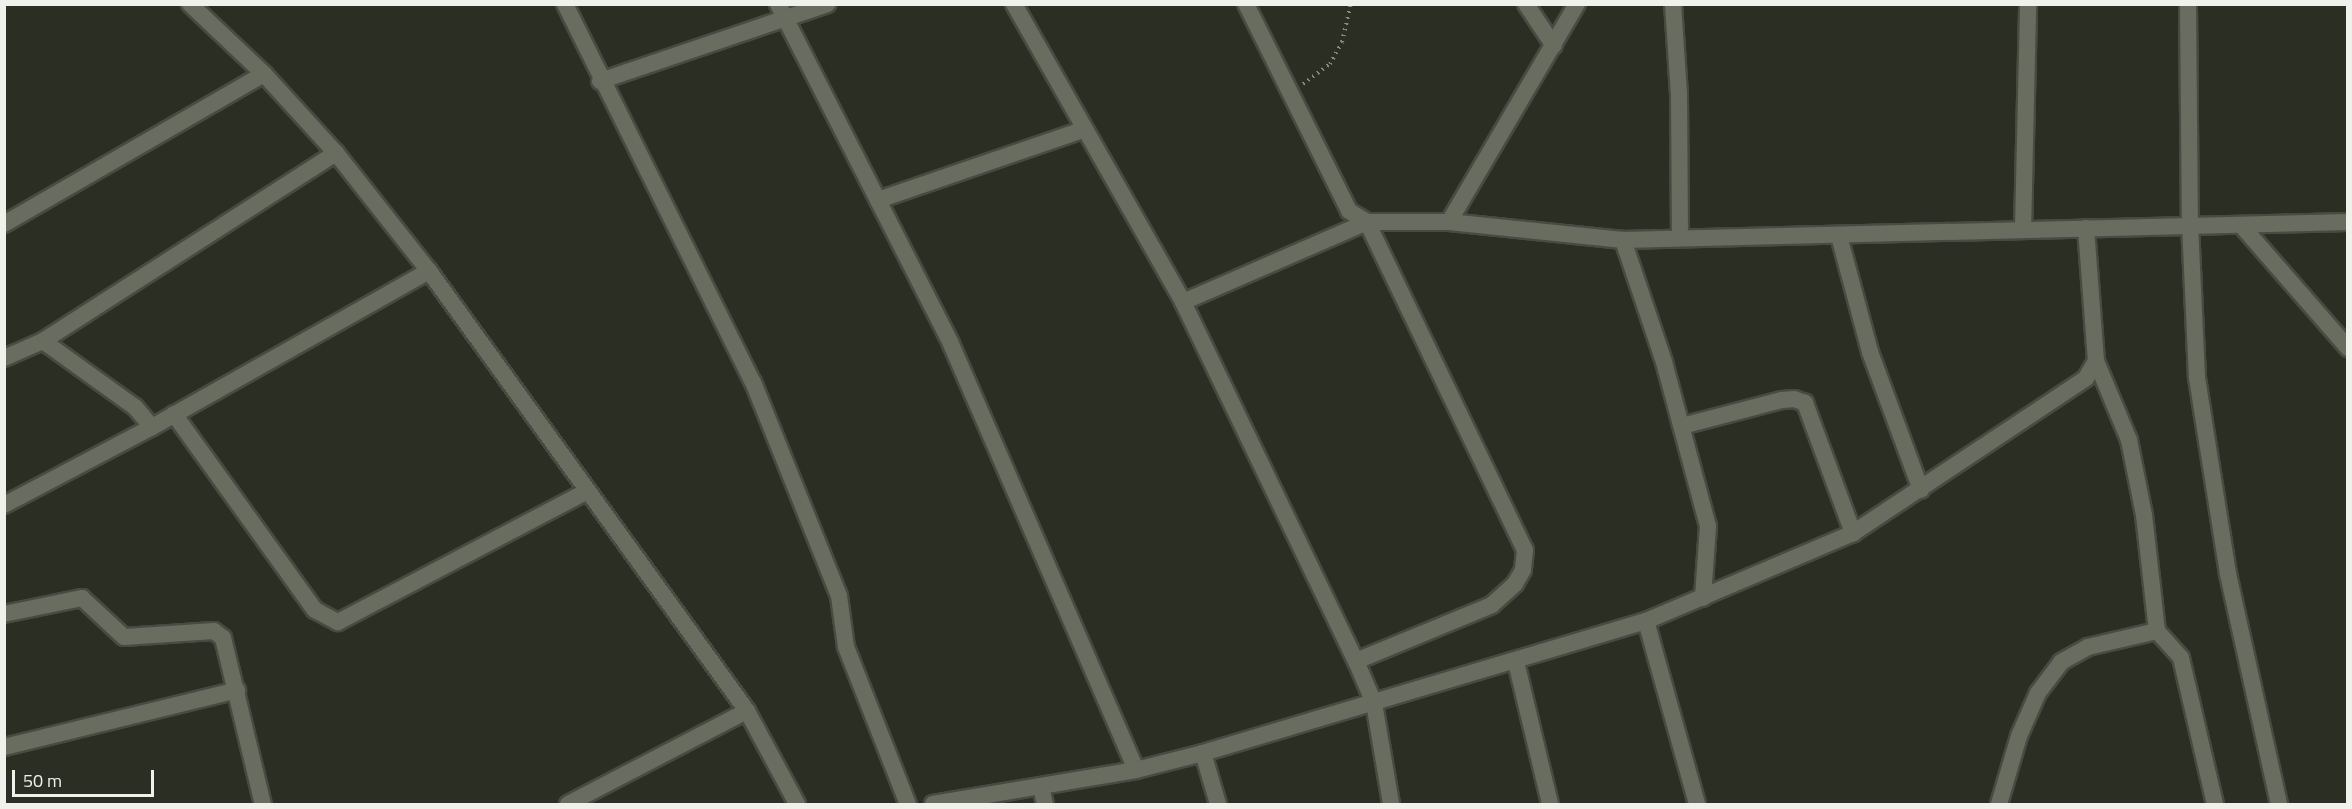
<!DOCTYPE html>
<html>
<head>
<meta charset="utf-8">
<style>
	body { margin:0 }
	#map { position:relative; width:2352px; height:809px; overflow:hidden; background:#2b2e22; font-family:"Titillium Web",sans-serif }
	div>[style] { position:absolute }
	.path>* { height:4px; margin-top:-2px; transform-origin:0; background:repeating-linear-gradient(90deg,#898c82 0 1.5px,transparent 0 6px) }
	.roads { filter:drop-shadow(2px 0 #484b41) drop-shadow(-2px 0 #484b41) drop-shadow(0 2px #484b41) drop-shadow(0 -2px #484b41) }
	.minor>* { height:16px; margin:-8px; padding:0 8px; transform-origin:8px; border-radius:8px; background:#696d5f }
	span { translate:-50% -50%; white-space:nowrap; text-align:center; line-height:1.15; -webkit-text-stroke:5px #2b2e22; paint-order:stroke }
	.frame { position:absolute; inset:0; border:6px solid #eff1ea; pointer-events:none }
	.scale { position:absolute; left:12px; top:770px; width:142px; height:27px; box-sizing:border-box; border:3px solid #eff1ea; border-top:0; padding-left:8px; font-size:18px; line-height:21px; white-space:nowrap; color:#eff1ea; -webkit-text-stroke:4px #2b2e22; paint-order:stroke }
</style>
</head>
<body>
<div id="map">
	<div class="path">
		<i style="left:1303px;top:84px;width:34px;rotate:-37deg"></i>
		<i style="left:1330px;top:64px;width:25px;rotate:-61deg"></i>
		<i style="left:1342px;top:42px;width:39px;rotate:-77deg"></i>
	</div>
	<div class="roads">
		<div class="minor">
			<i style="left:190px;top:4px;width:102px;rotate:43.4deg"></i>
			<i style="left:264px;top:74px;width:107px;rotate:47.7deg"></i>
			<i style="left:336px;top:153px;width:150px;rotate:51.8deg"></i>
			<i style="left:429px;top:271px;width:543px;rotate:54.14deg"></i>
			<i style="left:747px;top:711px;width:106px;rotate:61.7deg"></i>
			<i style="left:565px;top:4px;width:422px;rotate:63.6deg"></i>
			<i style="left:753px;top:382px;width:231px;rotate:68.1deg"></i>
			<i style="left:839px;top:596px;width:51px;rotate:82.2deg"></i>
			<i style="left:846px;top:647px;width:169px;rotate:68.5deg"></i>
			<i style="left:778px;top:4px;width:381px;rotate:63deg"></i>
			<i style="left:951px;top:344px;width:464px;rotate:66.5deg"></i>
			<i style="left:1014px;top:4px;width:343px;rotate:60.4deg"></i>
			<i style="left:1183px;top:302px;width:399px;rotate:64.3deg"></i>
			<i style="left:1356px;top:661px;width:46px;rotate:66.8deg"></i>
			<i style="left:1374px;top:703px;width:102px;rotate:80.4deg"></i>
			<i style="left:1246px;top:4px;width:231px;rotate:63.5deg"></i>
			<i style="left:1349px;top:211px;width:21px;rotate:31deg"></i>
			<i style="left:1367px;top:222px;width:364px;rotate:64.3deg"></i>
			<i style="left:1525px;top:550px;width:20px;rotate:96deg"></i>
			<i style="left:1523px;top:570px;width:16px;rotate:120deg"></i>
			<i style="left:1515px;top:584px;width:31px;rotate:138deg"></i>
			<i style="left:1492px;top:605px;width:147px;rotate:157.6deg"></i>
			<i style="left:1526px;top:4px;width:50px;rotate:56.3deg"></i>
			<i style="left:1673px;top:4px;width:90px;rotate:86.2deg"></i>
			<i style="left:1679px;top:94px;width:144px;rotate:89.6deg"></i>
			<i style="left:2188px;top:4px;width:220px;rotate:89.5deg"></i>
			<i style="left:2190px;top:224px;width:154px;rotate:87.4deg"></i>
			<i style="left:2197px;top:378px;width:198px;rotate:81deg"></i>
			<i style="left:2228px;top:574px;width:236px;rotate:77.5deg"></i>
			<i style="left:600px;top:81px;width:240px;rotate:-18.7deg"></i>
			<i style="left:878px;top:200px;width:217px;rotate:-18.9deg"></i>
			<i style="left:1449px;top:222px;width:253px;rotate:-59.6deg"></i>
			<i style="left:4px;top:224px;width:300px;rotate:-30deg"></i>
			<i style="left:2242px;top:226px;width:162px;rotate:49deg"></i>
			<i style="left:2086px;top:228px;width:133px;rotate:85.7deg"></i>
			<i style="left:2096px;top:361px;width:86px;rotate:67.3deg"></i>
			<i style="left:2129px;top:440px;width:76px;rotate:78.7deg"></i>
			<i style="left:2144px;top:515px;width:117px;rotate:83.6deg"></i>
			<i style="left:2157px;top:631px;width:36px;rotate:48deg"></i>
			<i style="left:2181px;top:658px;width:150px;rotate:76.9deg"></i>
			<i style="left:2023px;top:230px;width:226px;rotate:-88.7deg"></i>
			<i style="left:1839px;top:236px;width:120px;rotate:75deg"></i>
			<i style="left:1870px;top:352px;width:147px;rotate:69.7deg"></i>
			<i style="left:1623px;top:240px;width:129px;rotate:71.4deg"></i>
			<i style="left:1664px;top:362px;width:170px;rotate:75deg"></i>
			<i style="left:1708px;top:526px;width:72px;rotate:94deg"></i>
			<i style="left:1183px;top:302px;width:201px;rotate:-23.5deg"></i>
			<i style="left:1367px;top:222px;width:82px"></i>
			<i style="left:1449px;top:222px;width:175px;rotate:5.9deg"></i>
			<i style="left:1623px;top:240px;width:725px;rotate:-1.42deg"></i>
			<i style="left:43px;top:341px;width:113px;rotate:35.7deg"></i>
			<i style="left:135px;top:407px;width:26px;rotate:50deg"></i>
			<i style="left:4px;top:358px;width:43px;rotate:-23.6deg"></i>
			<i style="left:43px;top:341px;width:348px;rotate:-32.7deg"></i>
			<i style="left:174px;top:414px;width:241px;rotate:54.3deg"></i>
			<i style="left:315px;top:610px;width:26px;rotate:28deg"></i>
			<i style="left:338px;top:622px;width:282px;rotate:-27.7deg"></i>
			<i style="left:1682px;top:426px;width:103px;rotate:-14.6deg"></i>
			<i style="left:1782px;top:400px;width:12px;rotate:-5deg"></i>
			<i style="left:1794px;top:399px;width:12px;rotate:20deg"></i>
			<i style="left:1805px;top:403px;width:139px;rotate:69.7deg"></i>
			<i style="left:4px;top:505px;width:167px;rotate:-27.8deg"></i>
			<i style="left:152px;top:427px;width:318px;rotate:-29.4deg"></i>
			<i style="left:4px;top:614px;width:80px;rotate:-11.6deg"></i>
			<i style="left:82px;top:598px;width:57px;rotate:42.9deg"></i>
			<i style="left:124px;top:637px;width:90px;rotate:-3.8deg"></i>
			<i style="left:214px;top:631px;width:11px;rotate:38deg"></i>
			<i style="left:223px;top:638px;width:171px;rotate:76.5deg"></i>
			<i style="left:1646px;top:621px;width:190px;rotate:74.4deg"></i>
			<i style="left:1516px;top:662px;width:146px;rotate:76.5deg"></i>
			<i style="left:4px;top:747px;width:240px;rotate:-13.7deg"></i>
			<i style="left:1203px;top:753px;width:53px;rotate:73.6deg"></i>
			<i style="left:1041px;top:787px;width:17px;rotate:77deg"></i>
			<i style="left:568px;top:804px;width:202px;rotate:-27.5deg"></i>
			<i style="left:933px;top:804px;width:206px;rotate:-9.5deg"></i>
			<i style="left:1136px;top:770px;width:69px;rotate:-14.2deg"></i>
			<i style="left:1203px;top:753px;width:462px;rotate:-16.6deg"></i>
			<i style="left:1646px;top:621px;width:225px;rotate:-23deg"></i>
			<i style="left:1853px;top:533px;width:280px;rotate:-33.6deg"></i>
			<i style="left:2086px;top:378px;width:20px;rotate:-60deg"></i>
			<i style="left:1999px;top:804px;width:71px;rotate:-73.6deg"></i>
			<i style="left:2019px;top:736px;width:47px;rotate:-66.2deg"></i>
			<i style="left:2038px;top:693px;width:39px;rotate:-53deg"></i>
			<i style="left:2061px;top:662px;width:31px;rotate:-29deg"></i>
			<i style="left:2088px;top:647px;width:71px;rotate:-13.1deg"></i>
		</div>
	</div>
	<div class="frame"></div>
	<div class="scale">50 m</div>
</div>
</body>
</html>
